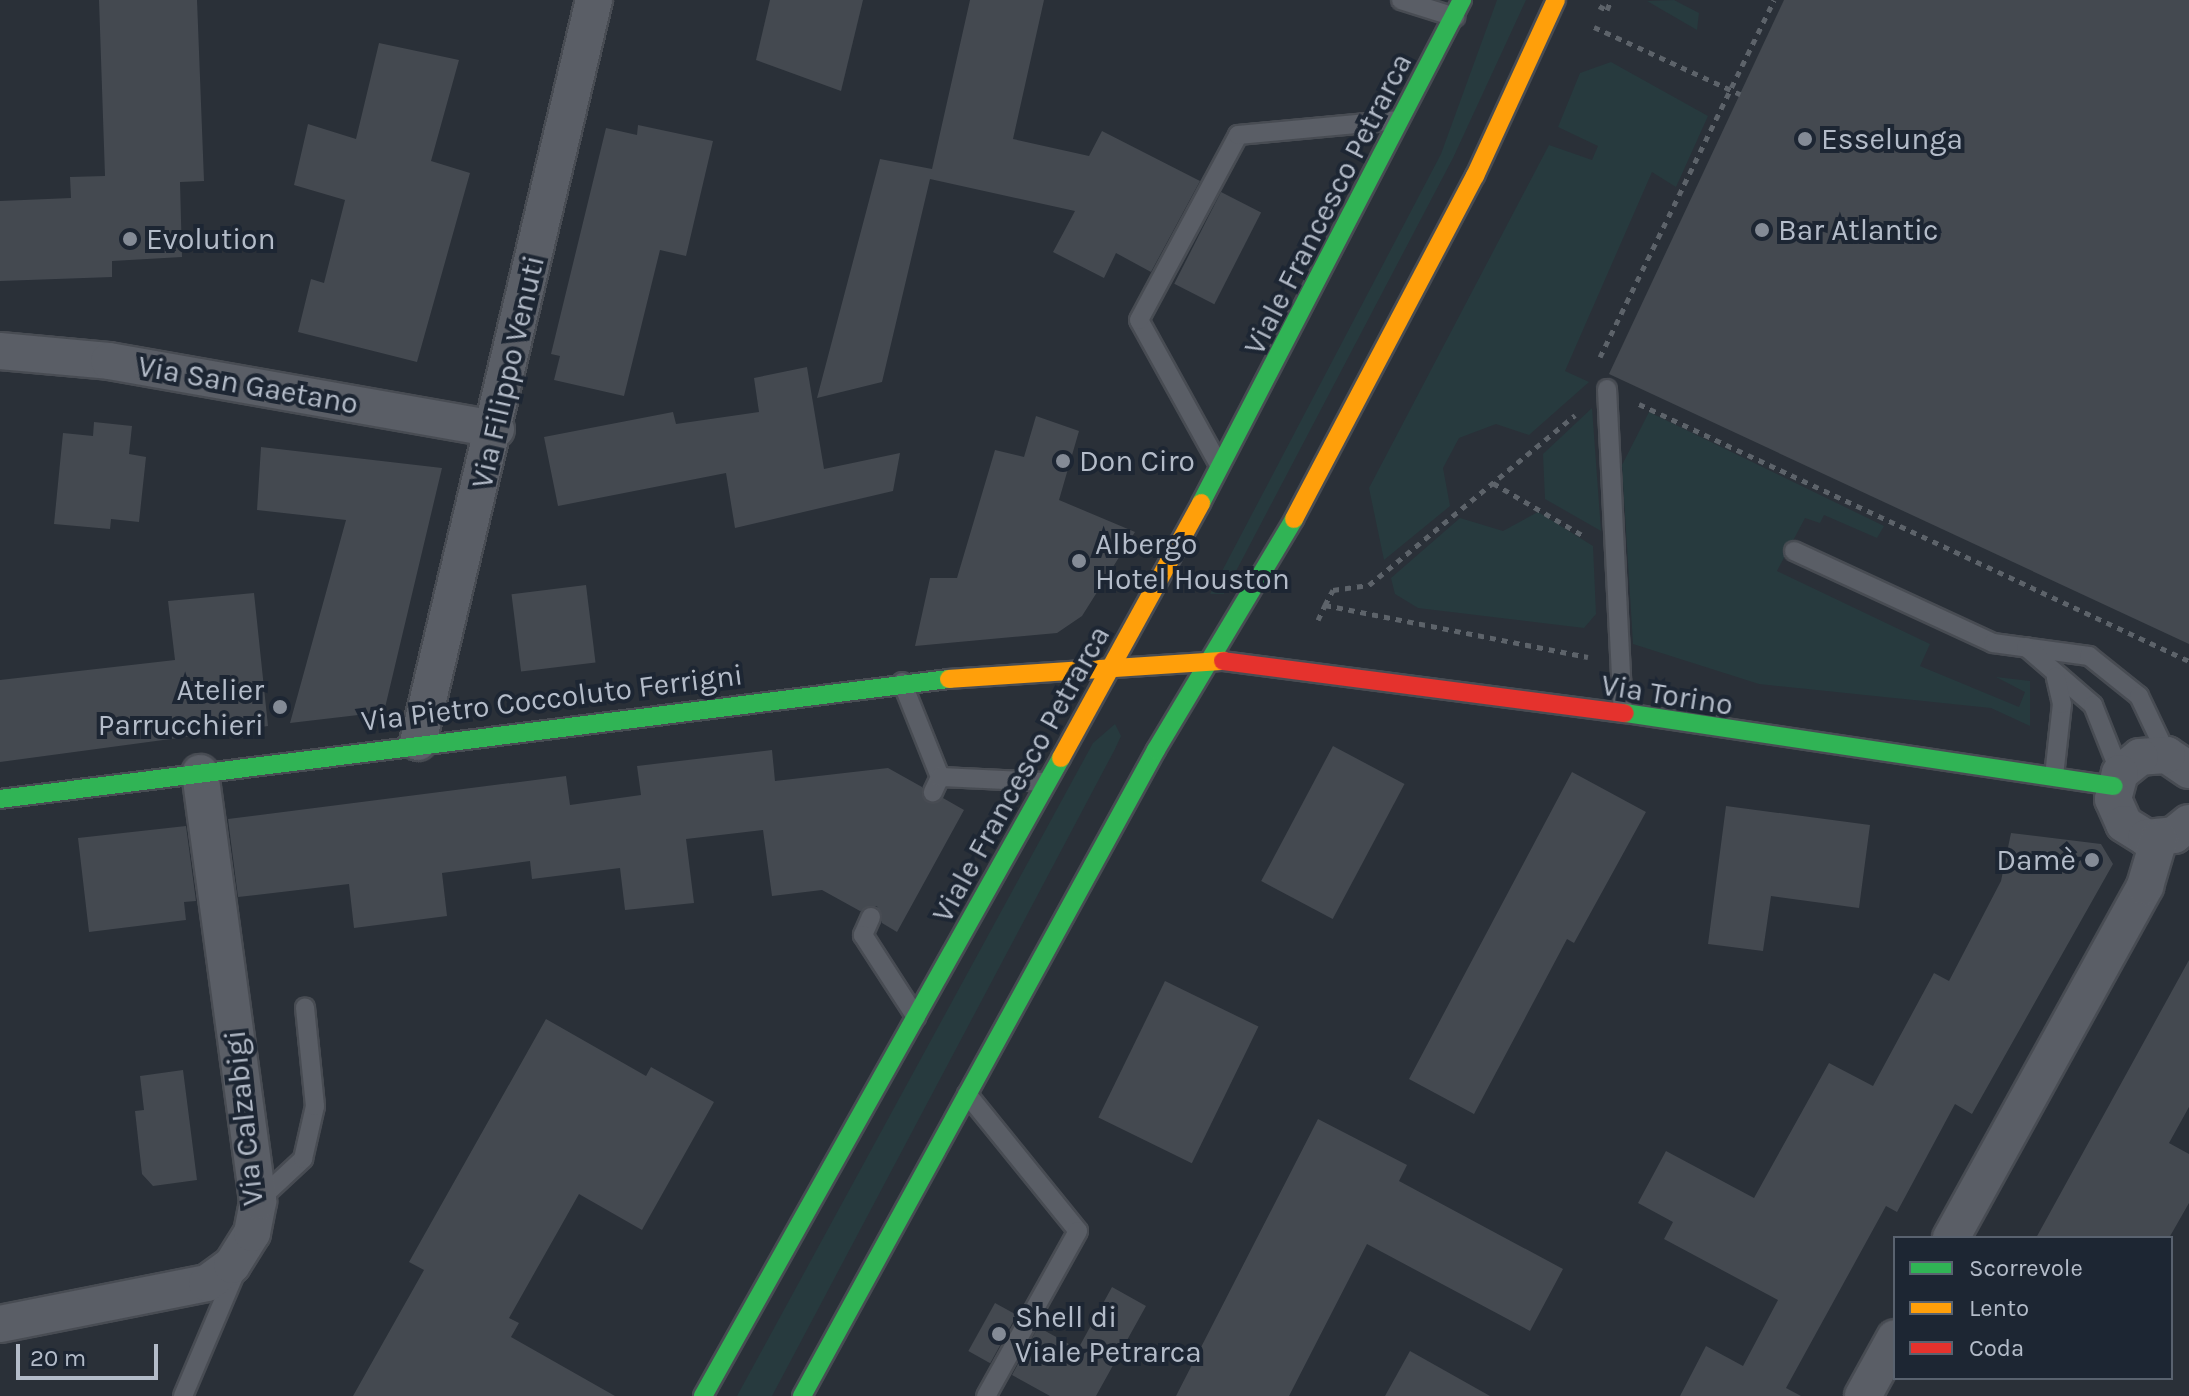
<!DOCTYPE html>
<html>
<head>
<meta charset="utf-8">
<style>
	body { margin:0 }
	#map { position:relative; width:2189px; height:1396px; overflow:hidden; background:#2a3038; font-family:Karla,sans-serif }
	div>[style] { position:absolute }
	.green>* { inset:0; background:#273a3e }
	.building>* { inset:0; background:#444950; transform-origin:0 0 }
	.path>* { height:5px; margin-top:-2.5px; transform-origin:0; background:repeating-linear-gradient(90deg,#5d636a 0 6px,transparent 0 12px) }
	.roads { filter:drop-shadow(2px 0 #484c53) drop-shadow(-2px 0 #484c53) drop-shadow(0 2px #484c53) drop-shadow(0 -2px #484c53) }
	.lane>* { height:18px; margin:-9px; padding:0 9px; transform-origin:9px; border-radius:9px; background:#5a5e66 }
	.street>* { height:36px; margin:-18px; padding:0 18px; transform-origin:18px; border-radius:18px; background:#5a5e66 }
	.fast>* { height:18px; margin:-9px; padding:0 9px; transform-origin:9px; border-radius:9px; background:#30b455 }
	.slow>* { height:18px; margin:-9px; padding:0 9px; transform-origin:9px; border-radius:9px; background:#ff9f0a }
	.jam>* { height:18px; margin:-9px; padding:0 9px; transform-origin:9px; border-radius:9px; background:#e5322d }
	.dots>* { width:22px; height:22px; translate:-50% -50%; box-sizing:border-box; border:4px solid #1d2633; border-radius:50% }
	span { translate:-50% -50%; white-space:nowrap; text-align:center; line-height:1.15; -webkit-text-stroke:8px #1d2633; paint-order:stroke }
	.poi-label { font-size:30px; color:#b4bcc9 }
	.left { translate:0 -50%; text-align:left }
	.right { translate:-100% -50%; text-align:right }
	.street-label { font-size:30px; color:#b4bcc9 }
	.legend { position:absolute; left:1893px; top:1236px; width:280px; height:144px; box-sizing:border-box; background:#1d2633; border:2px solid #59626f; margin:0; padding:10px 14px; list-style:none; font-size:24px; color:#b4bcc9 }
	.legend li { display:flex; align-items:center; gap:16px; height:40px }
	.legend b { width:40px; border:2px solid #59626f }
	.scale { position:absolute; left:16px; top:1344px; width:142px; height:36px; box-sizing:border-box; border:4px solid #b4bcc9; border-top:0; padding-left:10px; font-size:24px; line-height:28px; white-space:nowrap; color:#b4bcc9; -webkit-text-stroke:6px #1d2633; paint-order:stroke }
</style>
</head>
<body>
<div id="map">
	<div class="green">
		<i style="clip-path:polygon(1497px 0,1526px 0,1453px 158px,1224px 594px,1210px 594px,1441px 154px)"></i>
		<i style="clip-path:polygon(1674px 0,1699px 13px,1697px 30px,1647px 1px)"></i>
		<i style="clip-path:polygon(1611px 62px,1708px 116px,1676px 187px,1652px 172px,1565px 371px,1589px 382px,1529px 435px,1496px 424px,1459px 438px,1443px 468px,1450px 506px,1384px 560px,1369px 488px,1549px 145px,1592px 160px,1598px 146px,1558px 127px,1580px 73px)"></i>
		<i style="clip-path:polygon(1592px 408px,1601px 531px,1545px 499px,1543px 454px)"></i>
		<i style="clip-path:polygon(1649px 412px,1884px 526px,1877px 538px,1824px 515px,1820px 523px,1805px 518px,1777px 571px,1930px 644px,1920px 666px,2019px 707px,2025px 692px,1996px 677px,2030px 681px,2030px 726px,1991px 708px,1759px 684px,1633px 644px,1622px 465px)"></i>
		<i style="clip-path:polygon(1538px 512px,1593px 546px,1596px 614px,1584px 628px,1418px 608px,1395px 594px,1391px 578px,1460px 518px,1503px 531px)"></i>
		<i style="clip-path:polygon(1115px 724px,1121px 736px,1115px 749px,772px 1396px,737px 1396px,1093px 743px)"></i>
	</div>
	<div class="building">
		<i style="clip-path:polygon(99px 0,197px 0,204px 181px,180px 182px,182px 257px,112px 261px,112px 277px,0 281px,0 201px,71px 198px,70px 177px,105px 176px)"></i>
		<i style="clip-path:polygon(770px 0,863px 0,841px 91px,756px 60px)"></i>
		<i style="clip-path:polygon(970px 0,1044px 0,1013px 139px,1089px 156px,1102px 131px,1200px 181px,1151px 272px,1116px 253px,1104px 278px,1053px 252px,1075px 211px,930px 179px,882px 382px,817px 398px,880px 159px,932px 169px)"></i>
		<i style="clip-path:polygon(1784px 0,2189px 0,2189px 644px,1609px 374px)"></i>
		<i style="clip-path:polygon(379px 43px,459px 60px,431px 161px,470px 173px,417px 362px,298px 332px,311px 279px,324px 283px,345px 200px,294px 185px,308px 124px,356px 139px)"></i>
		<i style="clip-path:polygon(638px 125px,713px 141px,686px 256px,660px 250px,624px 396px,554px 380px,560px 356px,551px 354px,606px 128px,637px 135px)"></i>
		<i style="left:1221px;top:192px;width:45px;height:103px;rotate:27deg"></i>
		<i style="clip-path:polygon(807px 367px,824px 469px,900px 453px,893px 491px,735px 528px,726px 473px,558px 506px,544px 437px,673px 412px,676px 424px,759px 412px,754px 378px)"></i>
		<i style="clip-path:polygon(1036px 416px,1079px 431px,1059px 500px,1135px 532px,1082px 616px,1057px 633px,915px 646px,930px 578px,957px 578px,995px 450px,1024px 457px)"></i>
		<i style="clip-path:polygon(94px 422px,132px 426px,129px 454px,146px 457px,139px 522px,111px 519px,110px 529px,54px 524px,63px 433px,93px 436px)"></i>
		<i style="clip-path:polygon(261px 447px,442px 468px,384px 712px,290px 723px,346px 520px,257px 510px)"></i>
		<i style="left:586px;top:585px;width:78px;height:75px;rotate:83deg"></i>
		<i style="clip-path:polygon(254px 593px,268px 726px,0 762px,0 680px,175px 660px,168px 601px)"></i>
		<i style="left:1333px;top:746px;width:81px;height:153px;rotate:28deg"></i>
		<i style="clip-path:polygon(772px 750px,775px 781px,888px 768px,922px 787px,927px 802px,943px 798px,964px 810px,897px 932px,882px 923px,877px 906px,860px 911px,822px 890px,772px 896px,763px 830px,686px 839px,694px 903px,625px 910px,620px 868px,532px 879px,530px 861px,442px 873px,447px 916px,354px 928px,349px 884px,238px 897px,228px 819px,566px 776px,570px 805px,641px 795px,637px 766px)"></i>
		<i style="clip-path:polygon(1572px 772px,1646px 812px,1574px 943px,1567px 939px,1474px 1114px,1409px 1079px)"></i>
		<i style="clip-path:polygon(1726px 806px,1870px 825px,1859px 908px,1771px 896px,1763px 951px,1708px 944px)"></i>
		<i style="clip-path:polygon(186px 826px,196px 901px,184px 902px,186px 920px,89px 932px,78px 838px)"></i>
		<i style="clip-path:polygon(2011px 833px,2101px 844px,2113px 864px,1972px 1114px,1955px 1104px,1897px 1212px,1886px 1206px,1786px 1388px,1801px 1396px,1680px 1396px,1706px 1346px,1743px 1366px,1778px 1300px,1664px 1239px,1673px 1222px,1638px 1203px,1666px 1151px,1754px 1198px,1829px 1063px,1873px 1086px,1934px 973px,1949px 981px,2001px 881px)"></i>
		<i style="clip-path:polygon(2189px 960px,2189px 1107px,2169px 1143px,2189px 1154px,2189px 1203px,2169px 1238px,2036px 1238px)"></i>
		<i style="left:1165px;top:981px;width:104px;height:152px;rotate:26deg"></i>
		<i style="clip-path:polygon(546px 1019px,646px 1076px,651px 1067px,714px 1102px,642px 1230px,579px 1194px,509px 1318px,519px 1323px,511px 1337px,615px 1396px,353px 1396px,424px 1270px,409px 1262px)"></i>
		<i style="clip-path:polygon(183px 1070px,197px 1180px,153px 1186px,142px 1174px,135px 1111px,144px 1110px,140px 1076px)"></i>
		<i style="clip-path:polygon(1318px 1119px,1407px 1165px,1399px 1181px,1563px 1269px,1530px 1331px,1367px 1244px,1289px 1396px,1176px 1396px)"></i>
		<i style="clip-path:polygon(1112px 1287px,1146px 1306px,1096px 1396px,1050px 1396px,1012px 1375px,1038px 1327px,1078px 1349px)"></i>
		<i style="left:995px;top:1303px;width:25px;height:55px;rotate:29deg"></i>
		<i style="clip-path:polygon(1410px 1351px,1490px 1396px,1385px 1396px)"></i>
	</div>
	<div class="path">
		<i style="left:1599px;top:6px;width:9px;rotate:27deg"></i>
		<i style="left:1607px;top:10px;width:11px;rotate:-68deg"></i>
		<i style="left:1594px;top:27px;width:161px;rotate:24.7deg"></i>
		<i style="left:1600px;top:357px;width:397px;rotate:-64deg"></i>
		<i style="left:1639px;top:404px;width:607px;rotate:25.05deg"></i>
		<i style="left:1493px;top:483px;width:103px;rotate:30.3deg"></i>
		<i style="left:1325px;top:605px;width:17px;rotate:-62deg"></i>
		<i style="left:1333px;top:590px;width:36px;rotate:-8deg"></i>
		<i style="left:1369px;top:585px;width:267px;rotate:-39.5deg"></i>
		<i style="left:1318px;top:620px;width:17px;rotate:-65deg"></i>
		<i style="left:1325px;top:605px;width:268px;rotate:11.2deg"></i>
	</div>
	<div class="roads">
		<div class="lane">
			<i style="left:1401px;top:0;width:57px;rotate:17.5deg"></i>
			<i style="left:1607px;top:389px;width:324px;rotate:87.2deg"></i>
			<i style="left:1218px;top:463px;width:163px;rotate:-118.9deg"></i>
			<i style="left:1139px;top:320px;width:210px;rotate:-61.8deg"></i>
			<i style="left:1238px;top:135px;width:162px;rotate:-5.3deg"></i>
			<i style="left:1794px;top:551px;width:219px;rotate:24.8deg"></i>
			<i style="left:1993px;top:643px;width:97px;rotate:7.7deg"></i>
			<i style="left:2089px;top:656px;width:64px;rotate:38.7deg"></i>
			<i style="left:2139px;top:696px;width:65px;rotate:64.6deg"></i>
			<i style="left:2026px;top:647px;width:89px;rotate:40.9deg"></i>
			<i style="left:2093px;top:705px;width:73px;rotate:68.3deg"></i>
			<i style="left:902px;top:682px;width:102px;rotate:68.2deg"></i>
			<i style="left:940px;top:777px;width:17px;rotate:115deg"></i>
			<i style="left:2054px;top:776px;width:72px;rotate:-83.7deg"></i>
			<i style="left:2062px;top:704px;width:28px;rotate:-103deg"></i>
			<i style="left:940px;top:777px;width:105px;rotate:2.7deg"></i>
			<i style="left:871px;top:917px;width:20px;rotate:114deg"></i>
			<i style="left:863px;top:935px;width:98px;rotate:57.1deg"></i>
			<i style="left:967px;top:1094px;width:176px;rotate:51deg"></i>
			<i style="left:1078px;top:1231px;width:189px;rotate:119.1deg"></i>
			<i style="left:258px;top:1201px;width:62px;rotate:-43deg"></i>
			<i style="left:303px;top:1159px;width:54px;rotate:-77.2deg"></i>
			<i style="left:315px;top:1106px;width:99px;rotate:-95.8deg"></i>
			<i style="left:183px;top:1396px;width:138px;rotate:-67deg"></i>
		</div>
		<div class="street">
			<i style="left:0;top:351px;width:109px;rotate:5.2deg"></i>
			<i style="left:109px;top:361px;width:393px;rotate:10deg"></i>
			<i style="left:418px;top:742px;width:763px;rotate:-76.66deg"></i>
			<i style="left:2189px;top:770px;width:27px;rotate:-146deg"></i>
			<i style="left:2167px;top:755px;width:27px;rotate:176deg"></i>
			<i style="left:2140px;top:757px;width:26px;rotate:141deg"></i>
			<i style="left:2120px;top:773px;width:27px;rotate:105deg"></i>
			<i style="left:2113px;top:799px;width:27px;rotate:66deg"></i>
			<i style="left:2124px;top:824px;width:26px;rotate:32deg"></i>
			<i style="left:2146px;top:838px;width:28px;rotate:-6deg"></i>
			<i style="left:2174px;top:835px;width:19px;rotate:-39deg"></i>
			<i style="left:1951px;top:1238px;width:402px;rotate:-61.1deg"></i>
			<i style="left:2145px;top:886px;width:49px;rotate:-73.4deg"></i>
			<i style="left:0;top:1324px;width:211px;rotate:-11.2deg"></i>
			<i style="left:207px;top:1283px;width:31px;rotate:-36deg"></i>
			<i style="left:232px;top:1265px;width:38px;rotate:-58deg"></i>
			<i style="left:252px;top:1233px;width:33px;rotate:-79deg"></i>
			<i style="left:258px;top:1201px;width:432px;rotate:-97.7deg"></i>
			<i style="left:1863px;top:1396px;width:66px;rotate:-61.1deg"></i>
		</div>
		<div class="fast">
			<i style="left:1201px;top:503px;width:567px;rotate:-62.58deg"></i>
			<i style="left:1625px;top:713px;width:494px;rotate:8.5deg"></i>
			<i style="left:0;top:799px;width:957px;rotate:-7.21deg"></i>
			<i style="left:703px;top:1396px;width:732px;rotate:-60.7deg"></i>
			<i style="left:802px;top:1396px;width:737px;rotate:-61.28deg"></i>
			<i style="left:1156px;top:750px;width:269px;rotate:-59.1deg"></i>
		</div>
		<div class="slow">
			<i style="left:1294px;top:519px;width:388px;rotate:-62.2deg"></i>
			<i style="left:1475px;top:176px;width:194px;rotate:-65.3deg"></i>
			<i style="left:949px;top:679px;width:275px;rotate:-3.8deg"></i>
			<i style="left:1061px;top:758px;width:291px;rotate:-61.2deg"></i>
		</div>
		<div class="jam">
			<i style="left:1223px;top:661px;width:405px;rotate:7.4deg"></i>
		</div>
	</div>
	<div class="dots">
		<i style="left:1805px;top:139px;background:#848b96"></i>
		<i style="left:1762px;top:230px;background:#848b96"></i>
		<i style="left:130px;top:239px;background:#848b96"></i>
		<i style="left:1063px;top:461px;background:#848b96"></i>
		<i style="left:1079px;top:561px;background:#848b96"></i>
		<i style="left:280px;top:707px;background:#848b96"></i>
		<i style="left:2092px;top:860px;background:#848b96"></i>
		<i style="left:999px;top:1334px;background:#848b96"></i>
	</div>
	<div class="poi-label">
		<span class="left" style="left:1821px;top:139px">Esselunga</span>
		<span class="left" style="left:1778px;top:230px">Bar Atlantic</span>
		<span class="left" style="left:146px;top:239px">Evolution</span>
		<span class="left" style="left:1079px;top:461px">Don Ciro</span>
		<span class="left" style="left:1095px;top:561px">Albergo<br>Hotel Houston</span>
		<span class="right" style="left:264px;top:707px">Atelier<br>Parrucchieri</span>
		<span class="right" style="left:2076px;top:860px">Damè</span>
		<span class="left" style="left:1015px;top:1334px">Shell di<br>Viale Petrarca</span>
	</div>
	<div class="street-label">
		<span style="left:1328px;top:204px;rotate:-63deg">Viale Francesco Petrarca</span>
		<span style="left:508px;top:372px;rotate:-77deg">Via Filippo Venuti</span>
		<span style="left:248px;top:385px;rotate:10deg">Via San Gaetano</span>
		<span style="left:1667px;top:695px;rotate:9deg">Via Torino</span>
		<span style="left:552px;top:698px;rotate:-7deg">Via Pietro Coccoluto Ferrigni</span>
		<span style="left:1021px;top:774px;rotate:-61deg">Viale Francesco Petrarca</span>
		<span style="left:244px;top:1118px;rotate:-96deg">Via Calzabigi</span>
	</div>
	<ul class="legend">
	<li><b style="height:10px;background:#30b455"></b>Scorrevole</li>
	<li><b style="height:10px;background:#ff9f0a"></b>Lento</li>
	<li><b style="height:10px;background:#e5322d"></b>Coda</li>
	</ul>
	<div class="scale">20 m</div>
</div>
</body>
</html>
